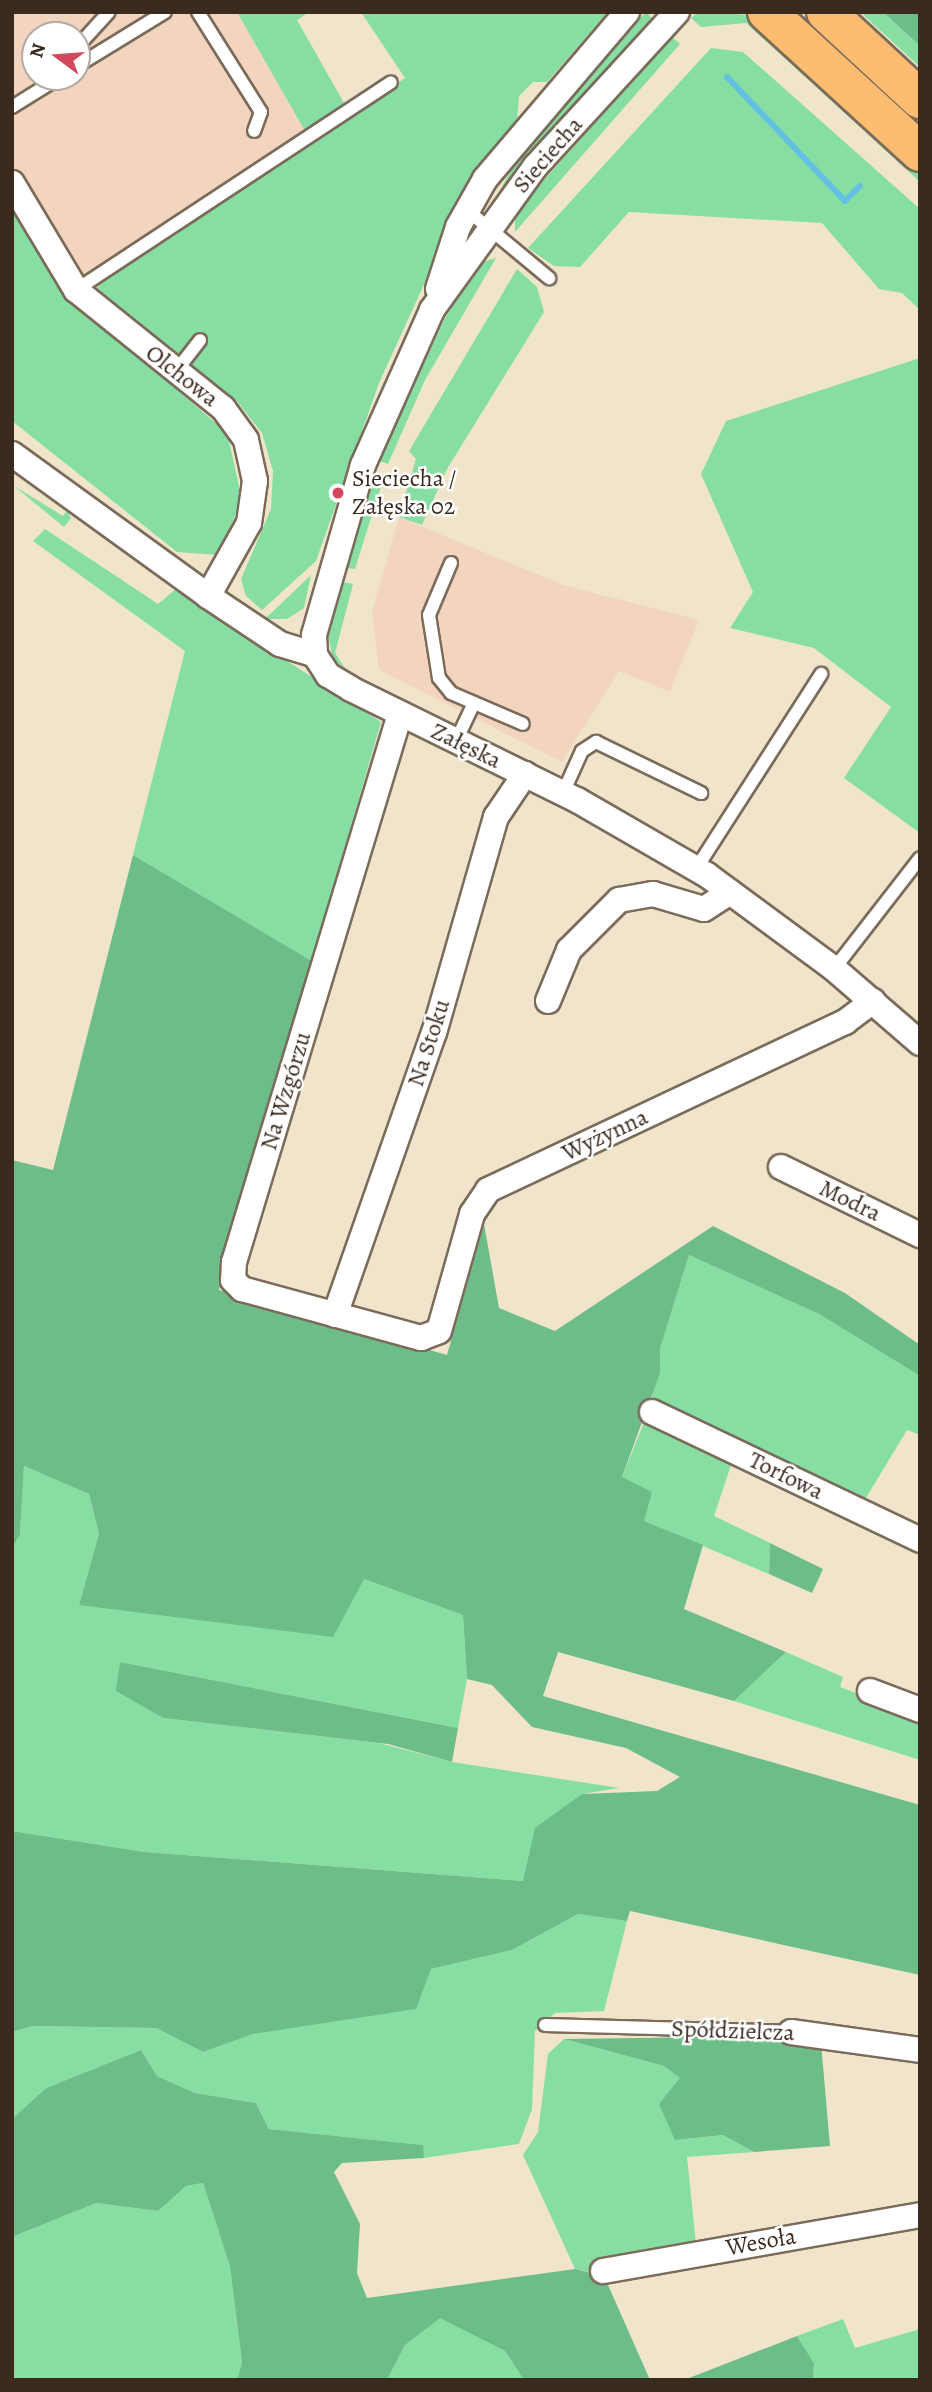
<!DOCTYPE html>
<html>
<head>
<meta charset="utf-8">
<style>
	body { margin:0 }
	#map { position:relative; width:932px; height:2392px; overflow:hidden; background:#f0e5ca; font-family:Alegreya,serif }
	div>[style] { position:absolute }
	.built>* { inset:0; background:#f3d4be }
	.green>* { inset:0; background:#86dea2 }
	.forest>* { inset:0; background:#6cbd88 }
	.stream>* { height:6px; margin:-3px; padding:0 3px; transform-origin:3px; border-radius:3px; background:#63c0e1 }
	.roads { filter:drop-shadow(2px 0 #7a6b5a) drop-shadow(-2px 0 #7a6b5a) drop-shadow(0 2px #7a6b5a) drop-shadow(0 -2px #7a6b5a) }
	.lane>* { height:12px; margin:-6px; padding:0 6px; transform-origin:6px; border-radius:6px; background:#fff }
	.street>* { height:24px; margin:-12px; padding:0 12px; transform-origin:12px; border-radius:12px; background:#fff }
	.primary>* { height:38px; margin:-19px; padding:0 19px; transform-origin:19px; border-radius:19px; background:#fdbc70 }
	.dots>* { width:19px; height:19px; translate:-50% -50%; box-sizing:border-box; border:4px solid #fff; border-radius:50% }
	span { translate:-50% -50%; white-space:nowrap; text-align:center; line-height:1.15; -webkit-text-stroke:5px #fff; paint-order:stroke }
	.street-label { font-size:24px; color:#3b2a1e }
	.poi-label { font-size:24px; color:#3b2a1e }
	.left { translate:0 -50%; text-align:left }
	.frame { position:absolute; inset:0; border:14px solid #3b2a1e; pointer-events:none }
	.north { position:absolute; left:21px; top:21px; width:70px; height:70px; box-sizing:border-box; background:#fff; border:2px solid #b1aaa5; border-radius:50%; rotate:286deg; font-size:19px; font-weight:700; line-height:28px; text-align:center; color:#3b2a1e }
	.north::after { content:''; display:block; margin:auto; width:24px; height:32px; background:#d1495b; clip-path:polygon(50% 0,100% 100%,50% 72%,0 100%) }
</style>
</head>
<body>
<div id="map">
	<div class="built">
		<i style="clip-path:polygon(evenodd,12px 12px,237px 12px,310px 139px,108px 273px,97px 288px,69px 296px,12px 203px,12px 12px,35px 35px,77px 35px,77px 77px,35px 77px,35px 35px)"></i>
		<i style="clip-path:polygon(399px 517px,563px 585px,699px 620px,670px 692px,619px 671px,562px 762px,379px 670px,372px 612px)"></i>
	</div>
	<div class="green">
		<i style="clip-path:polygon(237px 12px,309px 12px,297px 20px,344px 103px,305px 131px)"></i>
		<i style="clip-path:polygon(361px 12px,608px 12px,547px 82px,533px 82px,519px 96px,517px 121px,468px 188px,379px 383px,316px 561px,262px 610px,246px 596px,241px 579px,271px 509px,273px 471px,262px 433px,236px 400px,97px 288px,108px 273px,405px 78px)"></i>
		<i style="clip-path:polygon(646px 12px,653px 19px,526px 159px,488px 213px,511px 170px,565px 99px)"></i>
		<i style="clip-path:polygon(699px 12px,751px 15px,920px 170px,920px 182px,746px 23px,701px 27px,691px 18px)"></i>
		<i style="clip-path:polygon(860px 12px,883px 12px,920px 46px,920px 67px)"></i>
		<i style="clip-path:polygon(672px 37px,680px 44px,515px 232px,515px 216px,527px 199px)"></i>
		<i style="clip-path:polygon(711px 48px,743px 52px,920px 209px,920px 310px,902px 293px,879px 289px,822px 223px,629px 212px,580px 267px,554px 266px,528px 248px)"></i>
		<i style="clip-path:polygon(12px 203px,69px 296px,227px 433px,242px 499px,219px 555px,177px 552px,12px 421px)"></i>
		<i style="clip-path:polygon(496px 258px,425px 380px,388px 464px,379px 461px,444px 320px,481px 262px)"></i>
		<i style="clip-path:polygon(517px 269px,537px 287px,544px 312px,447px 469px,422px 525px,399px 517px,416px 459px,409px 451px)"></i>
		<i style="clip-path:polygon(920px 358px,920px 833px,844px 778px,891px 707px,814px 648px,730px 628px,753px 592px,701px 474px,726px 421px)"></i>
		<i style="clip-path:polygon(371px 482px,381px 486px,355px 569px,346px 568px)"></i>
		<i style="clip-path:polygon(14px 486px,63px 516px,67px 511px,71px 518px,64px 527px)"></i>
		<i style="clip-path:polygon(45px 529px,158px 604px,176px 589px,381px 722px,312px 961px,133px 855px,185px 651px,33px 541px)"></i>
		<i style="clip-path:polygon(311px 575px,304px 608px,287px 619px,265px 619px)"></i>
		<i style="clip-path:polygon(342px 582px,353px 584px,335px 653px,347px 671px,333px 658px,328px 636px)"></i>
		<i style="clip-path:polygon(689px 1255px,819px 1314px,920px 1376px,920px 1435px,907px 1430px,861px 1506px,651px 1403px,660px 1349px)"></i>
		<i style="clip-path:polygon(645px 1420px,733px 1459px,714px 1516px,770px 1543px,769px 1574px,644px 1521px,622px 1477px)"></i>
		<i style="clip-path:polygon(24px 1466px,89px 1494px,99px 1534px,79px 1605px,364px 1579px,463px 1615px,467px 1679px,458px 1728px,120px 1662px,117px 1691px,163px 1718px,379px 1743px,452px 1762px,619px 1788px,582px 1794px,524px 1881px,145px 1852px,12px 1831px,12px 1548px,20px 1535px)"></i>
		<i style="clip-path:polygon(786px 1652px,843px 1677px,840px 1687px,920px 1718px,920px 1760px,734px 1701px)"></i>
		<i style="clip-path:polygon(578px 1914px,627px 1921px,604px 2011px,555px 2013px,535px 2031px,532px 2109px,519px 2144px,424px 2158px,422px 2145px,269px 2129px,256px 2103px,195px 2093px,157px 2076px,141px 2050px,46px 2088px,12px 2119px,12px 2032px,33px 2026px,156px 2028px,203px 2052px,431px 1969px,512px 1950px)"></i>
		<i style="clip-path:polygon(564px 2039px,664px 2066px,681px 2078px,675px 2140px,723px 2135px,754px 2152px,687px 2157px,696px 2244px,601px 2261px,589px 2272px,575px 2269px,523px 2155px,538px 2132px,548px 2054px)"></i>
		<i style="clip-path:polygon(203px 2183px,230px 2267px,242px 2362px,237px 2380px,12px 2380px,12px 2237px,96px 2203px,158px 2211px,186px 2186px)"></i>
		<i style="clip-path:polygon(440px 2317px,505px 2351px,524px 2380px,387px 2380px,405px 2345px)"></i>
		<i style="clip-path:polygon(843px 2319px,855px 2348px,920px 2329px,920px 2380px,813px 2380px,814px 2363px,797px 2336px)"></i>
	</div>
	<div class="forest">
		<i style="clip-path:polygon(883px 12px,920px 12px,920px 46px)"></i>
		<i style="clip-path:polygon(133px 855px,312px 961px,219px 1290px,447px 1355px,484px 1224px,499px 1308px,555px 1331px,713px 1226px,845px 1293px,920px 1345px,920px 1376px,819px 1314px,689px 1255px,660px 1349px,660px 1373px,622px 1477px,652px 1492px,644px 1521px,703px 1545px,684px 1609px,786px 1652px,734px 1701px,558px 1652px,543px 1696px,920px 1805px,920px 1975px,630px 1911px,627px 1921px,578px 1914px,512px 1950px,431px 1969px,416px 2009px,253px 2034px,203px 2052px,156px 2028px,33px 2026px,12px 2032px,12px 1831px,145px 1852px,523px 1881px,535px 1828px,582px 1794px,657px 1791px,680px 1777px,626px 1748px,532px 1727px,492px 1685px,467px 1679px,463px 1615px,364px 1579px,333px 1637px,79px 1605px,99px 1534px,89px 1494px,24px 1466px,20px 1535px,12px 1548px,12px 1160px,53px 1170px)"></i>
		<i style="clip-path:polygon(770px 1543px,823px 1569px,812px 1593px,769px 1574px)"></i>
		<i style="clip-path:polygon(120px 1662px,458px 1728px,452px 1762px,388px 1744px,163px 1718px,116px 1691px)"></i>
		<i style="clip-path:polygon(710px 2037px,821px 2043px,830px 2146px,754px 2152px,723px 2135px,675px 2140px,659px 2104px,680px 2078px,664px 2066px,564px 2039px)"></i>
		<i style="clip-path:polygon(141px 2050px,157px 2076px,195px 2093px,256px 2103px,269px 2129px,423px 2145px,424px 2158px,342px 2163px,334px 2172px,360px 2224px,357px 2273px,367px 2298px,575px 2269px,604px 2276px,650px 2380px,524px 2380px,505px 2351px,440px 2318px,405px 2345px,387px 2380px,237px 2380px,242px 2362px,230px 2267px,203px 2183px,186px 2186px,158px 2211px,96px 2203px,12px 2237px,12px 2119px,46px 2088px)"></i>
		<i style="clip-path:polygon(797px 2336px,814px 2363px,813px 2380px,684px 2380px)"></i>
	</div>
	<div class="stream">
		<i style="left:727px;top:77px;width:171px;rotate:46.4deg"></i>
		<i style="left:845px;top:201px;width:21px;rotate:-45deg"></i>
	</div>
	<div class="roads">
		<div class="lane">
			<i style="left:198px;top:12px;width:118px;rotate:57.8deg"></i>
			<i style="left:261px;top:112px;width:20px;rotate:110deg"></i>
			<i style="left:77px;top:47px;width:47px;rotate:-47.6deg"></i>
			<i style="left:77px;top:66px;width:103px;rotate:-31.5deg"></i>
			<i style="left:12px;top:107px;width:57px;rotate:-32deg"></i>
			<i style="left:467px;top:210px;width:107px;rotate:39.7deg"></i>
			<i style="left:76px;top:290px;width:377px;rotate:-33.4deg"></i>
			<i style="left:176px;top:371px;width:39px;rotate:-52deg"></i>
			<i style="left:451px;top:563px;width:56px;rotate:112.9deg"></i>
			<i style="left:429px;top:615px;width:64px;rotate:81deg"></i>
			<i style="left:439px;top:678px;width:19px;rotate:51deg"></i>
			<i style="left:451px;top:693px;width:78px;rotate:23.3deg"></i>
			<i style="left:456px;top:741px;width:42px;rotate:-64.7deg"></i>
			<i style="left:563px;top:793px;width:46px;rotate:-65.7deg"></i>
			<i style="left:582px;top:751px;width:17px;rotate:-33deg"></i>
			<i style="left:596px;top:742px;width:117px;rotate:25.9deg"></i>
			<i style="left:696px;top:869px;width:232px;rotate:-57.3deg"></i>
			<i style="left:834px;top:969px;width:140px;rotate:-52.2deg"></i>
			<i style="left:545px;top:2025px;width:246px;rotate:1.6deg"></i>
		</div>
		<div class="street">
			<i style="left:677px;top:12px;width:210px;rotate:132.5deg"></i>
			<i style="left:535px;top:167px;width:176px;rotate:125.8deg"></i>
			<i style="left:432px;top:310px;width:170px;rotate:114deg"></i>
			<i style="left:363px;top:465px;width:177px;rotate:106.1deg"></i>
			<i style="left:314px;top:635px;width:20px;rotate:87deg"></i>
			<i style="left:315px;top:655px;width:24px;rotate:57deg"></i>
			<i style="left:328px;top:675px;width:27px;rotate:31deg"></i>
			<i style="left:351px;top:689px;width:252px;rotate:26.2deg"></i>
			<i style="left:577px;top:800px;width:150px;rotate:30deg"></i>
			<i style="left:707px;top:875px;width:155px;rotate:36.4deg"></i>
			<i style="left:832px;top:967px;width:116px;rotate:40.8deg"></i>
			<i style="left:12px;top:183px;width:125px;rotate:59.1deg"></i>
			<i style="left:76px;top:290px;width:189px;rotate:38.8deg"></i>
			<i style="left:223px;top:408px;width:39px;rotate:54deg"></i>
			<i style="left:246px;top:440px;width:42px;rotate:77.6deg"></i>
			<i style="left:255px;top:481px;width:42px;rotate:98.1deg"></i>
			<i style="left:249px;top:523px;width:84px;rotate:119.3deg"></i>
			<i style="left:438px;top:289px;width:65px;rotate:-72.1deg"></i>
			<i style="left:458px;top:227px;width:55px;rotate:-60.6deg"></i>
			<i style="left:485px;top:179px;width:219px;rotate:-49.6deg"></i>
			<i style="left:12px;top:454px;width:242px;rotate:35.9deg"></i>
			<i style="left:208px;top:596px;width:87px;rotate:33.7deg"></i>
			<i style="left:280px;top:644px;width:37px;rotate:17deg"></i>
			<i style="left:400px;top:714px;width:573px;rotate:106.85deg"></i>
			<i style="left:234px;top:1262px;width:18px;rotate:93deg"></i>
			<i style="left:233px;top:1280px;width:13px;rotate:45deg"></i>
			<i style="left:242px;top:1289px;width:186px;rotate:15.3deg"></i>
			<i style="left:421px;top:1338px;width:19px;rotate:-21deg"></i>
			<i style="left:439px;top:1331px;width:122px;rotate:-74.2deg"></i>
			<i style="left:472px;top:1214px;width:29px;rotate:-56deg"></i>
			<i style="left:488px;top:1190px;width:395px;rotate:-25.2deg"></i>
			<i style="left:845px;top:1022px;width:35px;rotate:-37deg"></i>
			<i style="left:548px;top:1001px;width:55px;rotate:-67.6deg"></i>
			<i style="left:569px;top:950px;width:71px;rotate:-45deg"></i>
			<i style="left:619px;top:900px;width:35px;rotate:-10deg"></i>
			<i style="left:653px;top:894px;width:53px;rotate:16.4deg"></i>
			<i style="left:704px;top:909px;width:31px;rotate:-33deg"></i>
			<i style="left:781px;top:1167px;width:155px;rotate:26.1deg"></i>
			<i style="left:335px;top:1315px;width:299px;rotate:-70.7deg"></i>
			<i style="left:434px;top:1033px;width:225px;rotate:-74deg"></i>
			<i style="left:496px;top:817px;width:52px;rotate:-56deg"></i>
			<i style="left:652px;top:1412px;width:297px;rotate:25.5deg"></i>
			<i style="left:870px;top:1691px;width:53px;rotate:20.8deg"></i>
			<i style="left:791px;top:2032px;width:130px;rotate:7.9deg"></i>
			<i style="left:603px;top:2271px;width:322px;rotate:-10deg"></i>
		</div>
		<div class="primary">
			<i style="left:767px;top:12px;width:207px;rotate:42.5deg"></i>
			<i style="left:826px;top:12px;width:128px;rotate:42.8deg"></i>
		</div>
	</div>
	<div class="dots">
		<i style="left:338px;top:493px;background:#d1495b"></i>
	</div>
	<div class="street-label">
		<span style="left:548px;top:155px;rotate:-49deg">Sieciecha</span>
		<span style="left:182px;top:376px;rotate:38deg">Olchowa</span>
		<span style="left:466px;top:746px;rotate:26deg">Załęska</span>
		<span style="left:429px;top:1043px;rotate:-72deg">Na Stoku</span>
		<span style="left:286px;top:1091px;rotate:-73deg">Na Wzgórzu</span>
		<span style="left:605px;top:1135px;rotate:-25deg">Wyżynna</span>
		<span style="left:850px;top:1201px;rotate:26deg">Modra</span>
		<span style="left:786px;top:1476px;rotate:26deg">Torfowa</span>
		<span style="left:733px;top:2031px;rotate:2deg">Spółdzielcza</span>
		<span style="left:761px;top:2242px;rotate:-10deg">Wesoła</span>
	</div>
	<div class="poi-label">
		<span class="left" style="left:352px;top:493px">Sieciecha /<br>Załęska 02</span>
	</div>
	<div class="frame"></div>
	<div class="north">N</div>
</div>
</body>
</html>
